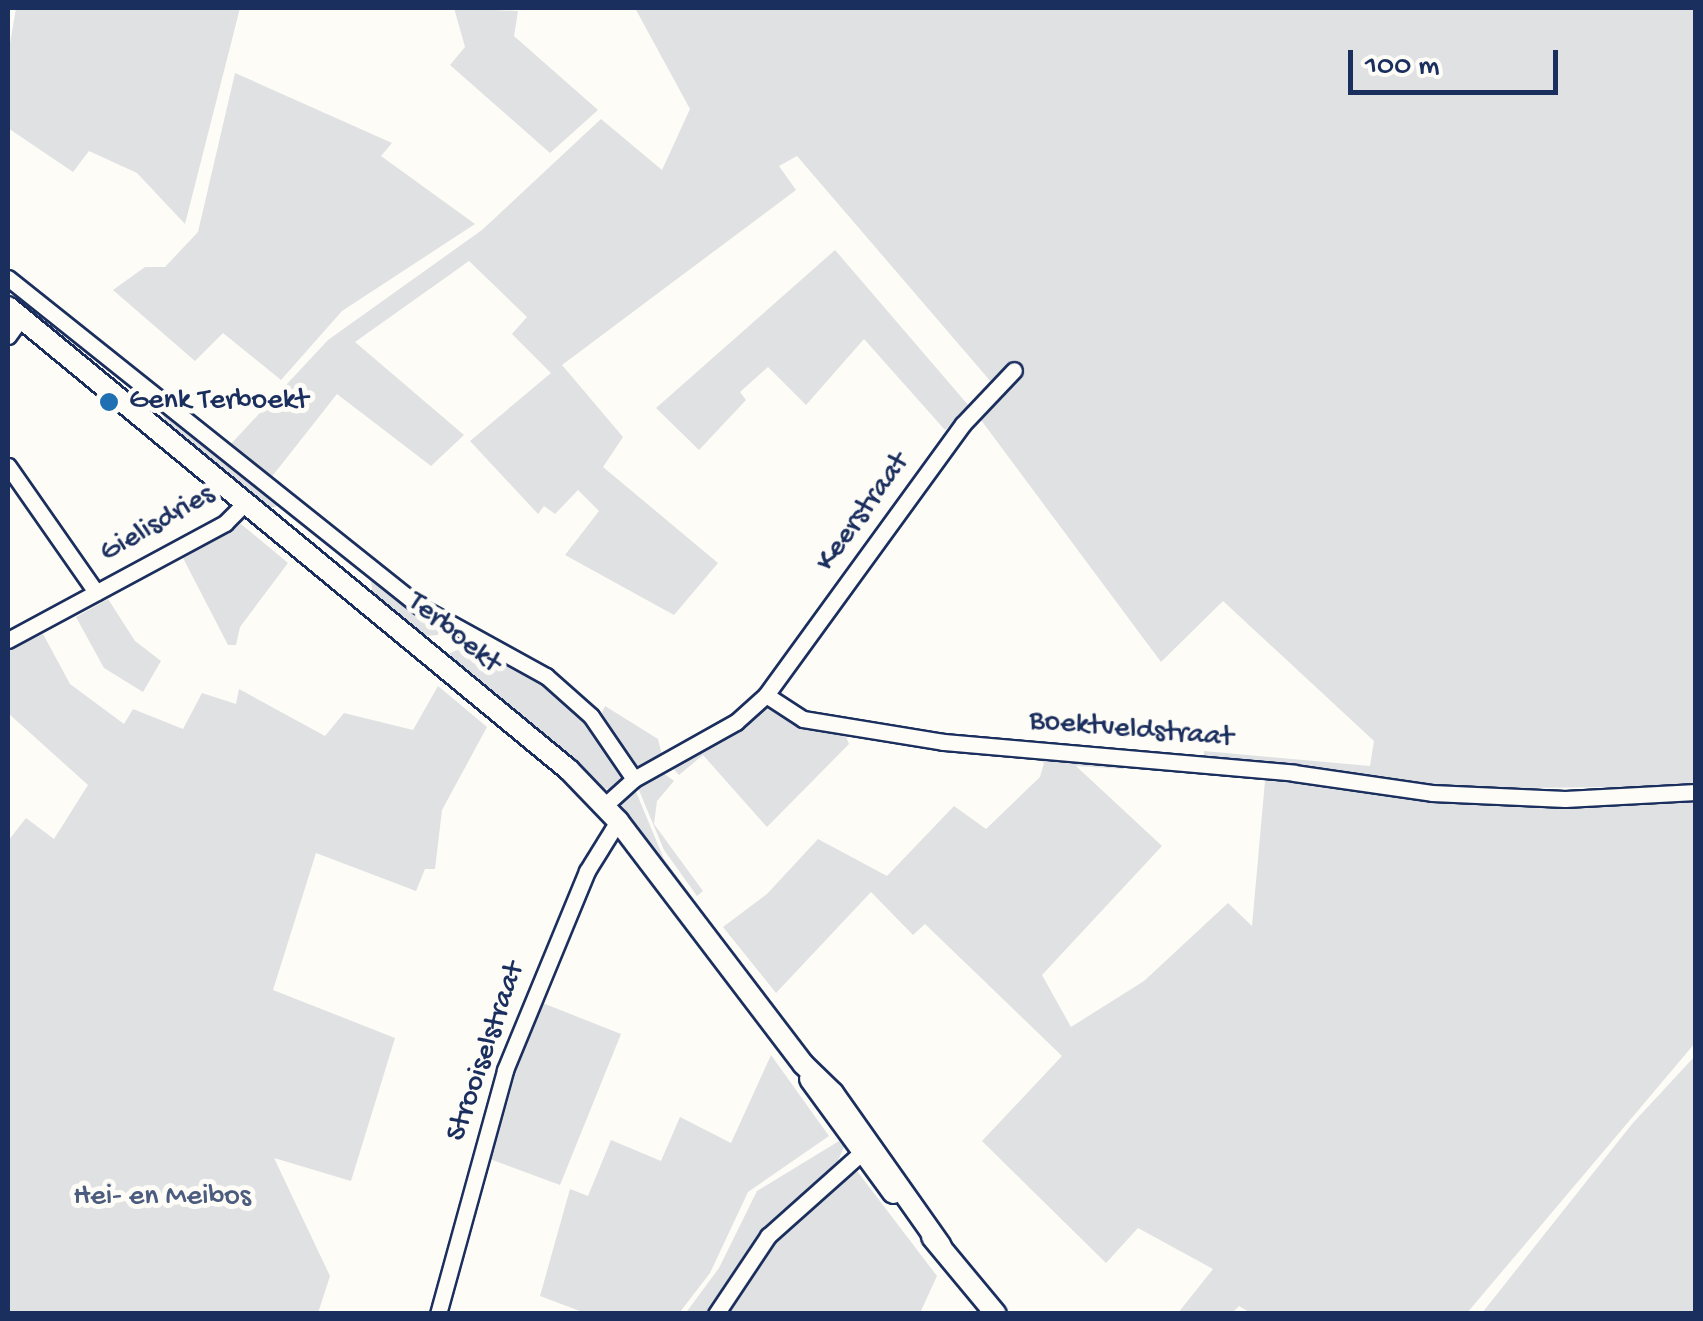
<!DOCTYPE html>
<html>
<head>
<meta charset="utf-8">
<style>
	body { margin:0 }
	#map { position:relative; width:1703px; height:1321px; overflow:hidden; background:#fdfcf7; font-family:"Gochi Hand",sans-serif }
	div>[style] { position:absolute }
	.green>* { inset:0; background:#e0e1e3 }
	.roads { filter:drop-shadow(2px 0 #1b2f5e) drop-shadow(-2px 0 #1b2f5e) drop-shadow(0 2px #1b2f5e) drop-shadow(0 -2px #1b2f5e) }
	.street>* { height:15px; margin:-7.5px; padding:0 7.5px; transform-origin:7.5px; border-radius:7.5px; background:#fdfcf7 }
	.secondary>* { height:20px; margin:-10px; padding:0 10px; transform-origin:10px; border-radius:10px; background:#fdfcf7 }
	.dots>* { width:28px; height:28px; translate:-50% -50%; box-sizing:border-box; border:5px solid #fdfcf7; border-radius:50% }
	span { translate:-50% -50%; white-space:nowrap; text-align:center; line-height:1.15; -webkit-text-stroke:10px #fdfcf7; paint-order:stroke }
	.poi-label { font-size:30px; color:#1b2f5e }
	.left { translate:0 -50%; text-align:left }
	.street-label { font-size:30px; color:#1b2f5e }
	.park-label { font-size:30px; color:#4c5c7f }
	.frame { position:absolute; inset:0; border:10px solid #1b2f5e; pointer-events:none }
	.scale { position:absolute; left:1348px; top:50px; width:210px; height:45px; box-sizing:border-box; border:5px solid #1b2f5e; border-top:0; padding-left:12px; font-size:30px; line-height:35px; white-space:nowrap; color:#1b2f5e; -webkit-text-stroke:8px #fdfcf7; paint-order:stroke }
</style>
</head>
<body>
<div id="map">
	<div class="green">
		<i style="clip-path:polygon(16px 8px,240px 8px,185px 224px,137px 173px,89px 151px,73px 172px,8px 128px,8px 55px)"></i>
		<i style="clip-path:polygon(454px 8px,518px 11px,514px 36px,598px 110px,550px 153px,450px 65px,465px 47px)"></i>
		<i style="clip-path:polygon(635px 8px,1695px 8px,1695px 786px,1442px 789px,1204px 760px,1204px 751px,1370px 766px,1374px 741px,1223px 601px,1161px 662px,981px 420px,1017px 378px,1006px 366px,992px 383px,797px 156px,779px 166px,796px 190px,562px 365px,623px 437px,603px 467px,718px 563px,674px 615px,565px 555px,599px 511px,578px 490px,555px 514px,544px 506px,538px 514px,470px 441px,551px 373px,512px 334px,527px 317px,469px 261px,355px 342px,464px 435px,431px 466px,337px 394px,270px 479px,229px 446px,328px 340px,482px 230px,601px 119px,662px 170px,690px 109px)"></i>
		<i style="clip-path:polygon(235px 73px,392px 143px,381px 156px,475px 224px,342px 311px,281px 380px,223px 333px,195px 361px,113px 290px,145px 267px,165px 267px,198px 232px)"></i>
		<i style="clip-path:polygon(835px 250px,969px 406px,945px 430px,864px 339px,806px 405px,768px 367px,740px 392px,746px 400px,699px 450px,656px 408px)"></i>
		<i style="clip-path:polygon(161px 408px,279px 503px,277px 506px,268px 509px,166px 426px)"></i>
		<i style="clip-path:polygon(241px 524px,288px 563px,240px 627px,236px 645px,228px 645px,183px 558px)"></i>
		<i style="clip-path:polygon(370px 575px,439px 624px,438px 635px,424px 636px,373px 596px)"></i>
		<i style="clip-path:polygon(108px 599px,135px 641px,161px 661px,143px 692px,104px 668px,76px 617px)"></i>
		<i style="clip-path:polygon(43px 634px,70px 684px,124px 724px,133px 709px,183px 729px,202px 693px,236px 704px,239px 689px,325px 736px,344px 713px,413px 730px,438px 686px,487px 727px,442px 810px,435px 869px,425px 869px,416px 891px,316px 853px,273px 990px,395px 1038px,351px 1181px,274px 1158px,330px 1276px,318px 1313px,8px 1313px,8px 841px,26px 818px,54px 839px,88px 785px,8px 713px,8px 651px)"></i>
		<i style="clip-path:polygon(457px 650px,524px 668px,576px 705px,625px 780px,612px 790px,596px 786px,446px 655px)"></i>
		<i style="clip-path:polygon(605px 706px,658px 739px,662px 755px,637px 772px,598px 721px)"></i>
		<i style="clip-path:polygon(765px 707px,845px 734px,849px 744px,767px 827px,703px 755px,679px 775px,671px 766px)"></i>
		<i style="clip-path:polygon(1034px 756px,1124px 764px,1124px 769px,1076px 766px,1162px 846px,1042px 975px,1071px 1027px,1144px 981px,1228px 903px,1252px 926px,1265px 781px,1695px 797px,1695px 1043px,1467px 1313px,1252px 1314px,1239px 1306px,1232px 1313px,1178px 1313px,1213px 1269px,1138px 1228px,1106px 1263px,982px 1141px,1062px 1056px,925px 924px,913px 935px,871px 892px,776px 993px,723px 927px,767px 894px,818px 839px,887px 876px,954px 806px,986px 829px,1040px 777px,1044px 763px)"></i>
		<i style="clip-path:polygon(658px 769px,674px 781px,657px 801px,654px 824px,703px 891px,697px 896px,664px 850px,638px 788px)"></i>
		<i style="clip-path:polygon(634px 787px,664px 859px,693px 898px,622px 812px,622px 799px)"></i>
		<i style="clip-path:polygon(540px 1002px,621px 1034px,560px 1185px,487px 1158px,510px 1072px)"></i>
		<i style="clip-path:polygon(771px 1055px,829px 1136px,748px 1192px,710px 1273px,680px 1312px,585px 1313px,540px 1296px,570px 1189px,588px 1196px,611px 1140px,661px 1161px,680px 1117px,731px 1143px)"></i>
		<i style="clip-path:polygon(1695px 1056px,1695px 1313px,1482px 1313px,1632px 1124px)"></i>
		<i style="clip-path:polygon(839px 1141px,844px 1147px,837px 1163px,760px 1235px,709px 1313px,685px 1314px,719px 1268px,757px 1191px)"></i>
		<i style="clip-path:polygon(857px 1171px,937px 1276px,920px 1313px,723px 1314px,791px 1219px)"></i>
	</div>
	<div class="roads">
		<div class="street">
			<i style="left:8px;top:278px;width:526px;rotate:38.59deg"></i>
			<i style="left:419px;top:606px;width:145px;rotate:28.9deg"></i>
			<i style="left:546px;top:676px;width:60px;rotate:41.6deg"></i>
			<i style="left:591px;top:716px;width:76px;rotate:55.7deg"></i>
			<i style="left:8px;top:336px;width:22px;rotate:-54deg"></i>
			<i style="left:8px;top:466px;width:154px;rotate:55.1deg"></i>
			<i style="left:8px;top:640px;width:247px;rotate:-28.3deg"></i>
			<i style="left:225px;top:523px;width:30px;rotate:-45deg"></i>
			<i style="left:766px;top:695px;width:44px;rotate:33deg"></i>
			<i style="left:803px;top:719px;width:142px;rotate:9.3deg"></i>
			<i style="left:943px;top:742px;width:352px;rotate:5deg"></i>
			<i style="left:1294px;top:773px;width:139px;rotate:8.2deg"></i>
			<i style="left:1432px;top:793px;width:133px;rotate:2.6deg"></i>
			<i style="left:1565px;top:799px;width:131px;rotate:-3.1deg"></i>
			<i style="left:604px;top:806px;width:40px;rotate:-42deg"></i>
			<i style="left:634px;top:779px;width:117px;rotate:-29.2deg"></i>
			<i style="left:736px;top:722px;width:40px;rotate:-42deg"></i>
			<i style="left:766px;top:695px;width:335px;rotate:-54deg"></i>
			<i style="left:963px;top:424px;width:74px;rotate:-46.6deg"></i>
			<i style="left:438px;top:1314px;width:253px;rotate:-74.6deg"></i>
			<i style="left:505px;top:1070px;width:215px;rotate:-67.6deg"></i>
			<i style="left:587px;top:871px;width:59px;rotate:-58.2deg"></i>
			<i style="left:716px;top:1314px;width:94px;rotate:-56.3deg"></i>
			<i style="left:768px;top:1236px;width:135px;rotate:-41.7deg"></i>
		</div>
		<div class="secondary">
			<i style="left:8px;top:307px;width:727px;rotate:39.53deg"></i>
			<i style="left:569px;top:770px;width:71px;rotate:46.1deg"></i>
			<i style="left:618px;top:821px;width:305px;rotate:52.7deg"></i>
			<i style="left:803px;top:1064px;width:42px;rotate:44deg"></i>
			<i style="left:833px;top:1093px;width:187px;rotate:54.8deg"></i>
			<i style="left:810px;top:1079px;width:141px;rotate:53.9deg"></i>
			<i style="left:932px;top:1237px;width:100px;rotate:50.3deg"></i>
		</div>
	</div>
	<div class="dots">
		<i style="left:109px;top:402px;background:#1f6fb2"></i>
	</div>
	<div class="poi-label">
		<span class="left" style="left:129px;top:402px">Genk Terboekt</span>
	</div>
	<div class="street-label">
		<span style="left:864px;top:513px;rotate:-54deg">Keerstraat</span>
		<span style="left:158px;top:525px;rotate:-30deg">Gielisdries</span>
		<span style="left:453px;top:634px;rotate:39deg">Terboekt</span>
		<span style="left:1131px;top:731px;rotate:5deg">Boektveldstraat</span>
		<span style="left:487px;top:1052px;rotate:-71deg">Strooiselstraat</span>
	</div>
	<div class="park-label">
		<span style="left:162px;top:1198px">Hei- en Meibos</span>
	</div>
	<div class="frame"></div>
	<div class="scale">100 m</div>
</div>
</body>
</html>
